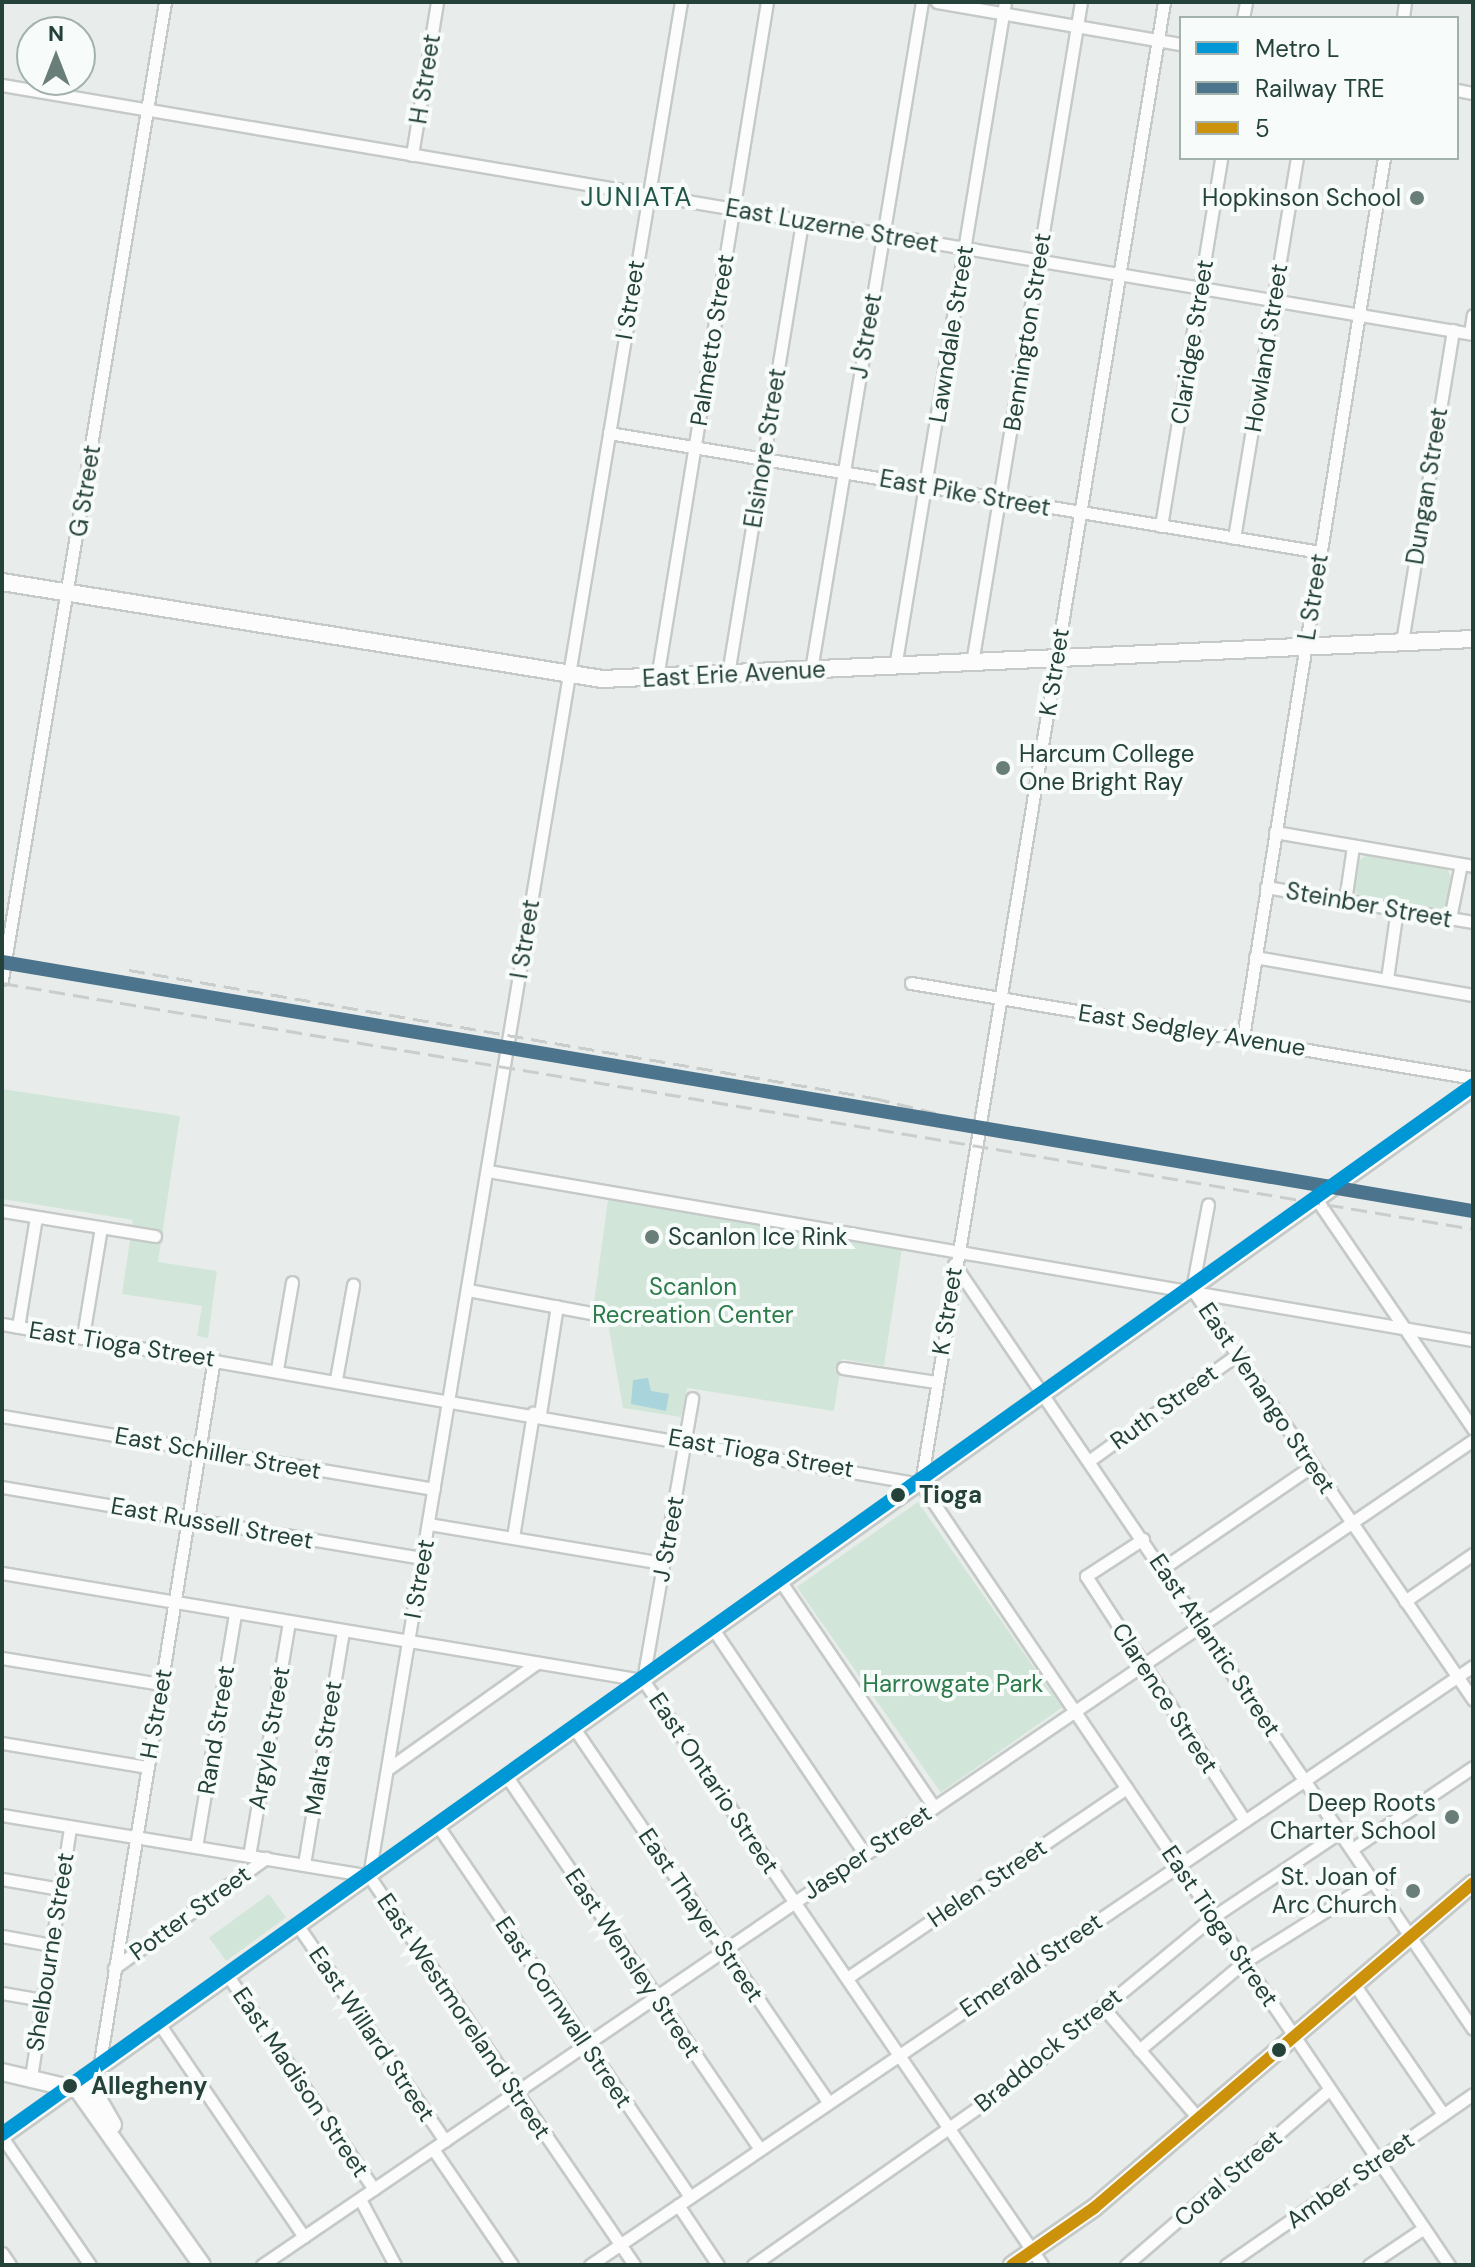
<!DOCTYPE html>
<html>
<head>
<meta charset="utf-8">
<style>
	body { margin:0 }
	#map { position:relative; width:1475px; height:2267px; overflow:hidden; background:#e8edeb; font-family:"DM Sans",sans-serif }
	div>[style] { position:absolute }
	.green>* { inset:0; background:#d1e6d8; transform-origin:0 0 }
	.water>* { inset:0; background:#a9d4db }
	.roads { filter:drop-shadow(2px 0 #c5cac8) drop-shadow(-2px 0 #c5cac8) drop-shadow(0 2px #c5cac8) drop-shadow(0 -2px #c5cac8) }
	.minor>* { height:11px; margin:-5.5px; padding:0 5.5px; transform-origin:5.5px; border-radius:5.5px; background:#fcfcfc }
	.tertiary>* { height:14px; margin:-7px; padding:0 7px; transform-origin:7px; border-radius:7px; background:#fcfcfc }
	.secondary>* { height:16px; margin:-8px; padding:0 8px; transform-origin:8px; border-radius:8px; background:#fcfcfc }
	.rail>* { height:3px; margin-top:-1.5px; transform-origin:0; background:repeating-linear-gradient(90deg,#c9cdcc 0 16px,transparent 0 24px) }
	.bus-1>* { height:12px; margin:-6px; padding:0 6px; transform-origin:6px; border-radius:6px; background:#cd920c }
	.rail-1>* { height:14px; margin:-7px; padding:0 7px; transform-origin:7px; border-radius:7px; background:#4c748c }
	.metro-1>* { height:14px; margin:-7px; padding:0 7px; transform-origin:7px; border-radius:7px; background:#0097d6 }
	.dots>* { width:22px; height:22px; translate:-50% -50%; box-sizing:border-box; border:4px solid #f7fbf9; border-radius:50% }
	span { translate:-50% -50%; white-space:nowrap; text-align:center; line-height:1.15; -webkit-text-stroke:8px #f7fbf9; paint-order:stroke }
	.street-label { font-size:24px; color:#24423a }
	.poi-label { font-size:24px; color:#24423a }
	.right { translate:-100% -50%; text-align:right }
	.left { translate:0 -50%; text-align:left }
	.park-label { font-size:24px; color:#2d7a4b }
	.stop-label { font-size:24px; color:#24423a; font-weight:700 }
	.neighbourhood-label { font-size:26px; color:#1f5548; letter-spacing:2px }
	.frame { position:absolute; inset:0; border:4px solid #24423a; pointer-events:none }
	.legend { position:absolute; left:1179px; top:16px; width:280px; height:144px; box-sizing:border-box; background:#f7fbf9; border:2px solid #a3b1ad; margin:0; padding:10px 14px; list-style:none; font-size:24px; color:#24423a }
	.legend li { display:flex; align-items:center; gap:16px; height:40px }
	.legend b { width:40px; border:2px solid #a3b1ad }
	.north { position:absolute; left:16px; top:16px; width:80px; height:80px; box-sizing:border-box; background:#f7fbf9; border:2px solid #a3b1ad; border-radius:50%; rotate:0deg; font-size:22px; font-weight:700; line-height:32px; text-align:center; color:#24423a }
	.north::after { content:''; display:block; margin:auto; width:28px; height:36px; background:#697e78; clip-path:polygon(50% 0,100% 100%,50% 72%,0 100%) }
</style>
</head>
<body>
<div id="map">
	<div class="green">
		<i style="clip-path:polygon(1371px 852px,1446px 867px,1453px 881px,1446px 906px,1434px 911px,1358px 896px,1352px 885px,1357px 862px)"></i>
		<i style="clip-path:polygon(2px 1089px,180px 1116px,158px 1262px,217px 1271px,208px 1338px,197px 1336px,202px 1306px,122px 1294px,133px 1220px,2px 1199px)"></i>
		<i style="clip-path:polygon(608px 1200px,902px 1248px,884px 1366px,842px 1359px,834px 1411px,687px 1388px,681px 1417px,623px 1408px,605px 1306px,594px 1302px)"></i>
		<i style="left:918px;top:1502px;width:251px;height:148px;rotate:55deg"></i>
		<i style="left:269px;top:1894px;width:29px;height:74px;rotate:54deg"></i>
	</div>
	<div class="water">
		<i style="clip-path:polygon(648px 1378px,651px 1391px,669px 1394px,666px 1411px,631px 1404px,633px 1380px)"></i>
	</div>
	<div class="roads">
		<div class="minor">
			<i style="left:937px;top:2px;width:248px;rotate:9.8deg"></i>
			<i style="left:1243px;top:18px;width:16px;rotate:-79deg"></i>
			<i style="left:1403px;top:18px;width:16px;rotate:-83deg"></i>
			<i style="left:2px;top:85px;width:1492px;rotate:9.61deg"></i>
			<i style="left:1457px;top:90px;width:16px;rotate:11deg"></i>
			<i style="left:412px;top:155px;width:155px;rotate:-80.7deg"></i>
			<i style="left:1470px;top:333px;width:18px;rotate:-81deg"></i>
			<i style="left:609px;top:433px;width:721px;rotate:9.5deg"></i>
			<i style="left:1161px;top:526px;width:373px;rotate:-80.7deg"></i>
			<i style="left:1234px;top:538px;width:385px;rotate:-80.6deg"></i>
			<i style="left:1402px;top:642px;width:316px;rotate:-80.7deg"></i>
			<i style="left:972px;top:663px;width:670px;rotate:-80.64deg"></i>
			<i style="left:895px;top:667px;width:674px;rotate:-80.61deg"></i>
			<i style="left:811px;top:670px;width:677px;rotate:-80.57deg"></i>
			<i style="left:728px;top:674px;width:459px;rotate:-80.7deg"></i>
			<i style="left:657px;top:678px;width:685px;rotate:-80.76deg"></i>
			<i style="left:1275px;top:832px;width:201px;rotate:9.7deg"></i>
			<i style="left:1266px;top:887px;width:210px;rotate:9.6deg"></i>
			<i style="left:1345px;top:901px;width:56px;rotate:-81.7deg"></i>
			<i style="left:1450px;top:918px;width:55px;rotate:-78.5deg"></i>
			<i style="left:1255px;top:957px;width:221px;rotate:9.9deg"></i>
			<i style="left:2px;top:979px;width:991px;rotate:-80.53deg"></i>
			<i style="left:1387px;top:979px;width:71px;rotate:-81.9deg"></i>
			<i style="left:911px;top:983px;width:570px;rotate:9.59deg"></i>
			<i style="left:1243px;top:1037px;width:890px;rotate:-80.89deg"></i>
			<i style="left:488px;top:1171px;width:999px;rotate:9.74deg"></i>
			<i style="left:1317px;top:1200px;width:277px;rotate:55.7deg"></i>
			<i style="left:2px;top:1211px;width:155px;rotate:9.3deg"></i>
			<i style="left:954px;top:1264px;width:924px;rotate:55.85deg"></i>
			<i style="left:1192px;top:1289px;width:498px;rotate:55.6deg"></i>
			<i style="left:1192px;top:1289px;width:86px;rotate:-79.3deg"></i>
			<i style="left:468px;top:1290px;width:136px;rotate:10.6deg"></i>
			<i style="left:2px;top:1324px;width:933px;rotate:9.88deg"></i>
			<i style="left:921px;top:1484px;width:943px;rotate:55.94deg"></i>
			<i style="left:18px;top:1327px;width:111px;rotate:-80.7deg"></i>
			<i style="left:83px;top:1336px;width:110px;rotate:-80.6deg"></i>
			<i style="left:843px;top:1368px;width:94px;rotate:8.6deg"></i>
			<i style="left:277px;top:1369px;width:88px;rotate:-80.2deg"></i>
			<i style="left:336px;top:1379px;width:96px;rotate:-79.7deg"></i>
			<i style="left:540px;top:1414px;width:109px;rotate:-81.1deg"></i>
			<i style="left:2px;top:1416px;width:438px;rotate:9.6deg"></i>
			<i style="left:1090px;top:1460px;width:182px;rotate:-35.6deg"></i>
			<i style="left:921px;top:1483px;width:1501px;rotate:-80.68deg"></i>
			<i style="left:2px;top:1487px;width:427px;rotate:9.6deg"></i>
			<i style="left:429px;top:1524px;width:237px;rotate:9.5deg"></i>
			<i style="left:513px;top:1537px;width:126px;rotate:-80.8deg"></i>
			<i style="left:1143px;top:1539px;width:68px;rotate:147deg"></i>
			<i style="left:1086px;top:1576px;width:290px;rotate:57deg"></i>
			<i style="left:1163px;top:1568px;width:181px;rotate:-34.4deg"></i>
			<i style="left:2px;top:1573px;width:650px;rotate:9.48deg"></i>
			<i style="left:781px;top:1582px;width:272px;rotate:55.8deg"></i>
			<i style="left:1405px;top:1601px;width:83px;rotate:-34.7deg"></i>
			<i style="left:713px;top:1629px;width:272px;rotate:56deg"></i>
			<i style="left:2px;top:1658px;width:160px;rotate:9.3deg"></i>
			<i style="left:643px;top:1680px;width:708px;rotate:55.7deg"></i>
			<i style="left:643px;top:1680px;width:286px;rotate:-80.1deg"></i>
			<i style="left:574px;top:1728px;width:452px;rotate:55.8deg"></i>
			<i style="left:2px;top:1743px;width:147px;rotate:9.4deg"></i>
			<i style="left:389px;top:1768px;width:181px;rotate:-35.4deg"></i>
			<i style="left:507px;top:1777px;width:450px;rotate:55.8deg"></i>
			<i style="left:2px;top:1815px;width:372px;rotate:9.4deg"></i>
			<i style="left:369px;top:1876px;width:471px;rotate:55.7deg"></i>
			<i style="left:438px;top:1826px;width:448px;rotate:55.8deg"></i>
			<i style="left:196px;top:1847px;width:237px;rotate:-80.5deg"></i>
			<i style="left:1352px;top:1849px;width:146px;rotate:-34.1deg"></i>
			<i style="left:249px;top:1856px;width:238px;rotate:-80.3deg"></i>
			<i style="left:304px;top:1864px;width:236px;rotate:-80.5deg"></i>
			<i style="left:369px;top:1876px;width:1900px;rotate:-80.55deg"></i>
			<i style="left:2px;top:1879px;width:59px;rotate:9.8deg"></i>
			<i style="left:298px;top:1926px;width:260px;rotate:55.6deg"></i>
			<i style="left:2px;top:1936px;width:50px;rotate:10.4deg"></i>
			<i style="left:114px;top:1968px;width:188px;rotate:-35.9deg"></i>
			<i style="left:228px;top:1976px;width:258px;rotate:55.6deg"></i>
			<i style="left:847px;top:1978px;width:338px;rotate:-34.2deg"></i>
			<i style="left:1354px;top:1984px;width:158px;rotate:55.6deg"></i>
			<i style="left:2px;top:1993px;width:42px;rotate:9.7deg"></i>
			<i style="left:1102px;top:2006px;width:148px;rotate:49.4deg"></i>
			<i style="left:160px;top:2025px;width:256px;rotate:55.8deg"></i>
			<i style="left:1139px;top:2050px;width:137px;rotate:-40deg"></i>
			<i style="left:1244px;top:1962px;width:152px;rotate:-32.1deg"></i>
			<i style="left:99px;top:2068px;width:718px;rotate:-80.79deg"></i>
			<i style="left:31px;top:2077px;width:253px;rotate:-81.1deg"></i>
			<i style="left:2px;top:2137px;width:155px;rotate:55.5deg"></i>
			<i style="left:433px;top:2149px;width:140px;rotate:55.7deg"></i>
			<i style="left:360px;top:2199px;width:75px;rotate:62.1deg"></i>
			<i style="left:678px;top:2205px;width:72px;rotate:56.3deg"></i>
			<i style="left:2px;top:2253px;width:14px;rotate:56deg"></i>
			<i style="left:262px;top:2265px;width:1465px;rotate:-34.26deg"></i>
			<i style="left:590px;top:2265px;width:1067px;rotate:-34.15deg"></i>
			<i style="left:753px;top:2265px;width:305px;rotate:-35deg"></i>
			<i style="left:1003px;top:2090px;width:272px;rotate:-39.5deg"></i>
			<i style="left:1213px;top:1917px;width:153px;rotate:-33.8deg"></i>
			<i style="left:1126px;top:2265px;width:269px;rotate:-40.8deg"></i>
			<i style="left:1226px;top:2265px;width:300px;rotate:-34.7deg"></i>
			<i style="left:1369px;top:2265px;width:66px;rotate:-33.9deg"></i>
		</div>
		<div class="tertiary">
			<i style="left:2px;top:2137px;width:1807px;rotate:-35.49deg"></i>
		</div>
		<div class="secondary">
			<i style="left:2px;top:582px;width:608px;rotate:9.18deg"></i>
			<i style="left:602px;top:679px;width:872px;rotate:-2.63deg"></i>
			<i style="left:2px;top:2072px;width:78px;rotate:13.3deg"></i>
			<i style="left:78px;top:2090px;width:214px;rotate:54.7deg"></i>
			<i style="left:86px;top:2078px;width:54px;rotate:60.1deg"></i>
			<i style="left:1012px;top:2265px;width:100px;rotate:-34.8deg"></i>
			<i style="left:1094px;top:2208px;width:499px;rotate:-40.6deg"></i>
		</div>
	</div>
	<div class="rail">
		<i style="left:129px;top:970px;width:756px;rotate:9.75deg"></i>
		<i style="left:874px;top:1098px;width:80px;rotate:13.7deg"></i>
		<i style="left:2px;top:983px;width:1491px;rotate:9.49deg"></i>
	</div>
	<div class="bus-1">
		<i style="left:1012px;top:2265px;width:100px;rotate:-34.8deg"></i>
		<i style="left:1094px;top:2208px;width:499px;rotate:-40.6deg"></i>
	</div>
	<div class="rail-1">
		<i style="left:2px;top:962px;width:1492px;rotate:9.61deg"></i>
	</div>
	<div class="metro-1">
		<i style="left:2px;top:2134px;width:1807px;rotate:-35.49deg"></i>
	</div>
	<div class="dots">
		<i style="left:1417px;top:198px;background:#697e78"></i>
		<i style="left:1003px;top:768px;background:#697e78"></i>
		<i style="left:652px;top:1237px;background:#697e78"></i>
		<i style="left:898px;top:1495px;background:#24423a"></i>
		<i style="left:1452px;top:1817px;background:#697e78"></i>
		<i style="left:1413px;top:1891px;background:#697e78"></i>
		<i style="left:1279px;top:2050px;background:#24423a"></i>
		<i style="left:70px;top:2086px;background:#24423a"></i>
	</div>
	<div class="street-label">
		<span style="left:425px;top:79px;rotate:-81deg">H Street</span>
		<span style="left:832px;top:226px;rotate:10deg">East Luzerne Street</span>
		<span style="left:630px;top:300px;rotate:-81deg">I Street</span>
		<span style="left:1027px;top:332px;rotate:-81deg">Bennington Street</span>
		<span style="left:951px;top:334px;rotate:-81deg">Lawndale Street</span>
		<span style="left:866px;top:336px;rotate:-80deg">J Street</span>
		<span style="left:712px;top:340px;rotate:-81deg">Palmetto Street</span>
		<span style="left:1192px;top:342px;rotate:-81deg">Claridge Street</span>
		<span style="left:1266px;top:348px;rotate:-81deg">Howland Street</span>
		<span style="left:765px;top:448px;rotate:-81deg">Elsinore Street</span>
		<span style="left:1427px;top:486px;rotate:-81deg">Dungan Street</span>
		<span style="left:85px;top:491px;rotate:-81deg">G Street</span>
		<span style="left:965px;top:493px;rotate:10deg">East Pike Street</span>
		<span style="left:1313px;top:597px;rotate:-81deg">L Street</span>
		<span style="left:1054px;top:672px;rotate:-81deg">K Street</span>
		<span style="left:734px;top:674px;rotate:-3deg">East Erie Avenue</span>
		<span style="left:1369px;top:905px;rotate:10deg">Steinber Street</span>
		<span style="left:525px;top:939px;rotate:-81deg">I Street</span>
		<span style="left:1192px;top:1030px;rotate:9deg">East Sedgley Avenue</span>
		<span style="left:947px;top:1311px;rotate:-81deg">K Street</span>
		<span style="left:122px;top:1344px;rotate:9deg">East Tioga Street</span>
		<span style="left:1267px;top:1398px;rotate:56deg">East Venango Street</span>
		<span style="left:1164px;top:1407px;rotate:-36deg">Ruth Street</span>
		<span style="left:218px;top:1453px;rotate:10deg">East Schiller Street</span>
		<span style="left:761px;top:1453px;rotate:10deg">East Tioga Street</span>
		<span style="left:212px;top:1523px;rotate:10deg">East Russell Street</span>
		<span style="left:668px;top:1539px;rotate:-80deg">J Street</span>
		<span style="left:419px;top:1579px;rotate:-80deg">I Street</span>
		<span style="left:1215px;top:1645px;rotate:56deg">East Atlantic Street</span>
		<span style="left:1165px;top:1698px;rotate:57deg">Clarence Street</span>
		<span style="left:156px;top:1714px;rotate:-80deg">H Street</span>
		<span style="left:216px;top:1730px;rotate:-81deg">Rand Street</span>
		<span style="left:269px;top:1738px;rotate:-80deg">Argyle Street</span>
		<span style="left:323px;top:1748px;rotate:-81deg">Malta Street</span>
		<span style="left:714px;top:1783px;rotate:56deg">East Ontario Street</span>
		<span style="left:867px;top:1852px;rotate:-34deg">Jasper Street</span>
		<span style="left:987px;top:1883px;rotate:-34deg">Helen Street</span>
		<span style="left:190px;top:1913px;rotate:-36deg">Potter Street</span>
		<span style="left:701px;top:1915px;rotate:56deg">East Thayer Street</span>
		<span style="left:1220px;top:1926px;rotate:56deg">East Tioga Street</span>
		<span style="left:50px;top:1952px;rotate:-81deg">Shelbourne Street</span>
		<span style="left:633px;top:1963px;rotate:56deg">East Wensley Street</span>
		<span style="left:1031px;top:1965px;rotate:-34deg">Emerald Street</span>
		<span style="left:564px;top:2012px;rotate:56deg">East Cornwall Street</span>
		<span style="left:464px;top:2016px;rotate:56deg">East Westmoreland Street</span>
		<span style="left:372px;top:2034px;rotate:56deg">East Willard Street</span>
		<span style="left:1048px;top:2050px;rotate:-39deg">Braddock Street</span>
		<span style="left:301px;top:2082px;rotate:56deg">East Madison Street</span>
		<span style="left:1228px;top:2178px;rotate:-41deg">Coral Street</span>
		<span style="left:1350px;top:2180px;rotate:-35deg">Amber Street</span>
	</div>
	<div class="poi-label">
		<span class="right" style="left:1401px;top:198px">Hopkinson School</span>
		<span class="left" style="left:1019px;top:768px">Harcum College<br>One Bright Ray</span>
		<span class="left" style="left:668px;top:1237px">Scanlon Ice Rink</span>
		<span class="right" style="left:1436px;top:1817px">Deep Roots<br>Charter School</span>
		<span class="right" style="left:1397px;top:1891px">St. Joan of<br>Arc Church</span>
	</div>
	<div class="park-label">
		<span style="left:693px;top:1301px">Scanlon<br>Recreation Center</span>
		<span style="left:953px;top:1684px">Harrowgate Park</span>
	</div>
	<div class="stop-label">
		<span class="left" style="left:919px;top:1495px">Tioga</span>
		<span class="left" style="left:91px;top:2086px">Allegheny</span>
	</div>
	<div class="neighbourhood-label">
		<span style="left:637px;top:198px">JUNIATA</span>
	</div>
	<div class="frame"></div>
	<ul class="legend">
	<li><b style="height:10px;background:#0097d6"></b>Metro L</li>
	<li><b style="height:10px;background:#4c748c"></b>Railway TRE</li>
	<li><b style="height:10px;background:#cd920c"></b>5</li>
	</ul>
	<div class="north">N</div>
</div>
</body>
</html>
